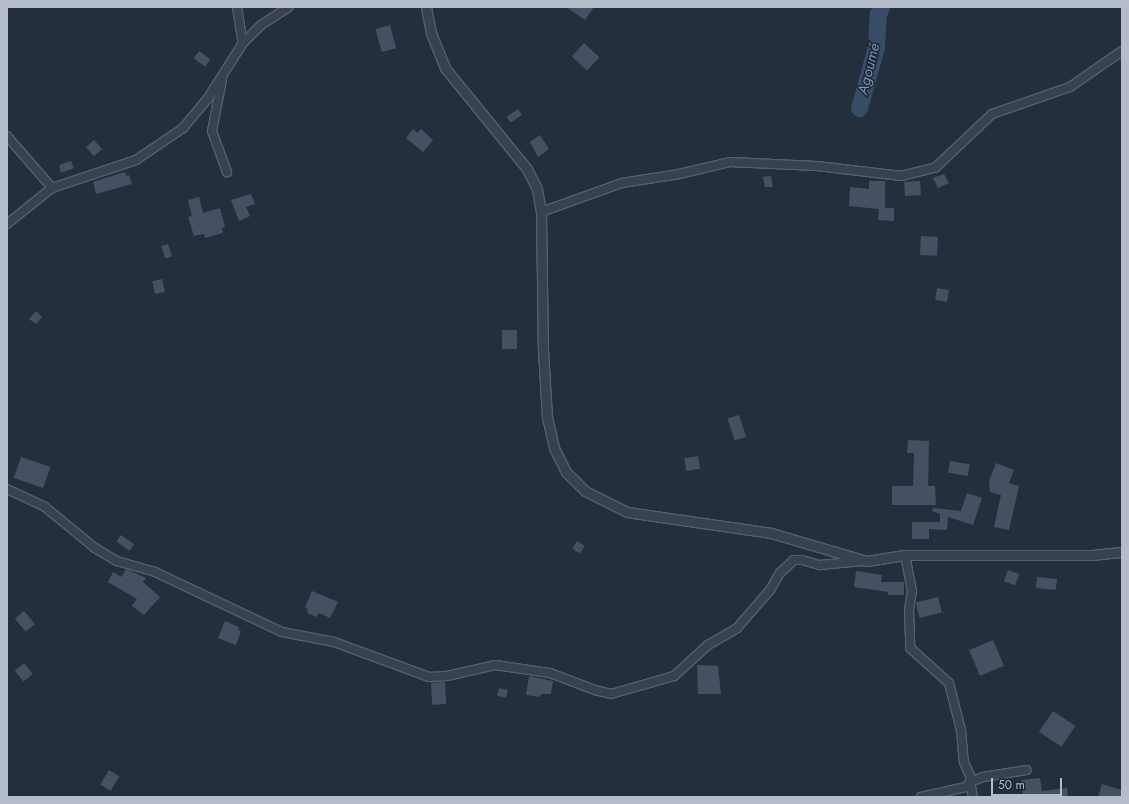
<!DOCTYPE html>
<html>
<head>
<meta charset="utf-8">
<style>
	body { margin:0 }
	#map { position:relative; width:1129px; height:804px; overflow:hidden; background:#242f3e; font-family:Jost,sans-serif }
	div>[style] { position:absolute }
	.river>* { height:17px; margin:-8.5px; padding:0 8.5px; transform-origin:8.5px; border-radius:8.5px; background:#394c67 }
	.building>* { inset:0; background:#455162; transform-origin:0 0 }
	.roads { filter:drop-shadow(1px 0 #565f6c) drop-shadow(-1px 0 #565f6c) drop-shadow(0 1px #565f6c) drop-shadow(0 -1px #565f6c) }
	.minor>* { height:8px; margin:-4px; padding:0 4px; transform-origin:4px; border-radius:4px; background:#38414e }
	.tertiary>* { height:9px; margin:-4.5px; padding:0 4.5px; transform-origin:4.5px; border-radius:4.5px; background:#38414e }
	span { translate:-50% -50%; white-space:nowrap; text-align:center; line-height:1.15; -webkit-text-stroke:3px #1d2633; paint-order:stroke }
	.water-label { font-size:15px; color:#7c92b1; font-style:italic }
	.frame { position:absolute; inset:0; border:8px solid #b4bcc9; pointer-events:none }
	.scale { position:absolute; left:991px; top:778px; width:71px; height:18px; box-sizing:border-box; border:2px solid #b4bcc9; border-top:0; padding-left:5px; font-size:12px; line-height:14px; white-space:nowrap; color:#b4bcc9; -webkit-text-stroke:3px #1d2633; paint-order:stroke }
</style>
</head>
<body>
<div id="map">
	<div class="river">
		<i style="left:859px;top:108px;width:63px;rotate:-74.4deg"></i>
		<i style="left:876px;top:47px;width:33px;rotate:-87deg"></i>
		<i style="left:878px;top:14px;width:8px;rotate:-67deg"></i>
	</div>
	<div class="building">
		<i style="clip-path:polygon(566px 7px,594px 7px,585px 20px)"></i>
		<i style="left:390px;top:25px;width:24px;height:15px;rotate:75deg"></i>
		<i style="left:584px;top:43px;width:21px;height:18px;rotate:43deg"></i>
		<i style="left:199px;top:51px;width:14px;height:9px;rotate:36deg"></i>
		<i style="left:518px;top:109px;width:7px;height:14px;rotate:56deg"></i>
		<i style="clip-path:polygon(413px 129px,417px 133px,421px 129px,433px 140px,423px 152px,406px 138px)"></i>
		<i style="clip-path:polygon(540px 135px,549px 149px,538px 157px,530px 142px)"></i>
		<i style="left:94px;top:140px;width:12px;height:11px;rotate:48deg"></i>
		<i style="clip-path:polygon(71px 161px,74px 168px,61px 173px,59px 165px)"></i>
		<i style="clip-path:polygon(125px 172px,126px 176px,129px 175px,132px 184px,96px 194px,93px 182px)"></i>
		<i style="clip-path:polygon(944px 174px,949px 183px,938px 188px,933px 178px)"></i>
		<i style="clip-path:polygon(771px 176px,773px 187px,765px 187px,763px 177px)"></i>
		<i style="clip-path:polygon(869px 181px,885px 181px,885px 208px,894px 208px,894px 221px,878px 220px,879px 209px,849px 206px,850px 187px,869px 189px)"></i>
		<i style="left:920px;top:181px;width:14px;height:16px;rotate:86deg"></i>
		<i style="clip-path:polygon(251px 194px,255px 204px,246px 207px,250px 216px,239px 221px,231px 200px)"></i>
		<i style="clip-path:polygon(199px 197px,203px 213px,220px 208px,225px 227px,222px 228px,223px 233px,205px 238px,204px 234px,194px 236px,188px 217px,192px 216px,188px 200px)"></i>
		<i style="left:921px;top:236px;width:17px;height:19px;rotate:3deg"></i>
		<i style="left:168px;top:244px;width:13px;height:7px;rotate:72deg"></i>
		<i style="left:162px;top:279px;width:13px;height:10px;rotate:77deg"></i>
		<i style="left:937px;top:288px;width:12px;height:12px;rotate:9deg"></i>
		<i style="clip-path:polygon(36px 311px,42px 317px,36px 324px,29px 319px)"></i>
		<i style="left:502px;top:330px;width:15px;height:19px"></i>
		<i style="left:739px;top:415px;width:23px;height:12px;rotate:72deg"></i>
		<i style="clip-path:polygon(908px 440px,929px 441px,928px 486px,935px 486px,936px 505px,892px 505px,892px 486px,913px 486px,914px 453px,907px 453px)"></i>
		<i style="left:698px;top:456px;width:13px;height:14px;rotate:81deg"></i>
		<i style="left:21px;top:457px;width:31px;height:22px;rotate:19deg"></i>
		<i style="left:950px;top:461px;width:20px;height:12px;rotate:9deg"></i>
		<i style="clip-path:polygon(996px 463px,1014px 470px,1009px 483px,1019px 486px,1009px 530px,994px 527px,1001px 495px,990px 492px,989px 481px)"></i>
		<i style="clip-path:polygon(967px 493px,982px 498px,973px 525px,948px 517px,947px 530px,929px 529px,929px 539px,912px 539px,912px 522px,940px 522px,940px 514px,932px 511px,933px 508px,961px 511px)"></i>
		<i style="left:121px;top:535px;width:16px;height:8px;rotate:35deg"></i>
		<i style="left:577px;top:541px;width:9px;height:9px;rotate:32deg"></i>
		<i style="clip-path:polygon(126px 569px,146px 578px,143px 582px,160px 597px,144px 615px,132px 606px,137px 599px,108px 582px,113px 572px,121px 577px)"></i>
		<i style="left:1008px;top:570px;width:12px;height:12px;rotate:20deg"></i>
		<i style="clip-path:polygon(856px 571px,882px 575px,881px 582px,904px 582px,904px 595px,888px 595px,888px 592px,854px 587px)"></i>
		<i style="left:1037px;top:577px;width:20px;height:11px;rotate:6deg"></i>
		<i style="clip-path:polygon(312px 591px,338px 602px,330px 618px,319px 613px,317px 617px,307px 613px,308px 609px,305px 608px)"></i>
		<i style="left:938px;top:597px;width:16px;height:23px;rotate:76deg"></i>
		<i style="left:24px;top:611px;width:17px;height:12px;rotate:50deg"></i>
		<i style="clip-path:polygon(225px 621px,239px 627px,238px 630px,241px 631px,236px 645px,218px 638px)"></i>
		<i style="left:993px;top:640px;width:28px;height:26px;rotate:67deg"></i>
		<i style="left:24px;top:663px;width:14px;height:12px;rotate:51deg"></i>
		<i style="clip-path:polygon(697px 665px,718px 666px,721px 694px,698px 694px)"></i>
		<i style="clip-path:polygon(529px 676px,553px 681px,551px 694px,541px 694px,540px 697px,526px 695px)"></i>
		<i style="left:445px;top:682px;width:22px;height:14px;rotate:87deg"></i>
		<i style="left:499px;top:688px;width:9px;height:8px;rotate:13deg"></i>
		<i style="left:1053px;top:711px;width:27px;height:25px;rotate:34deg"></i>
		<i style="left:109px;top:770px;width:12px;height:17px;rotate:31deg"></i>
		<i style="clip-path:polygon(1040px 778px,1042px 791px,1067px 788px,1068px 797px,1023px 797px,1021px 780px)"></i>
		<i style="clip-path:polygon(1102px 784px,1122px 790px,1122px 797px,1098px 797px)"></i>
	</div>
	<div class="roads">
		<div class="minor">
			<i style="left:237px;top:7px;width:36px;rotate:81deg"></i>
			<i style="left:222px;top:80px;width:52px;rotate:101.1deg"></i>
			<i style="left:212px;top:131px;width:44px;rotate:69.9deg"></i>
			<i style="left:7px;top:136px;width:69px;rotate:49.1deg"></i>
			<i style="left:541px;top:212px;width:86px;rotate:-19.7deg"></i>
			<i style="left:622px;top:183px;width:58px;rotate:-9deg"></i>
			<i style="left:679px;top:174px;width:52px;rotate:-13.2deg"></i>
			<i style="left:730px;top:162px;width:87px;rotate:2.6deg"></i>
			<i style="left:817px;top:166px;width:85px;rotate:6.8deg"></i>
			<i style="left:901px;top:176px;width:36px;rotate:-14deg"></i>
			<i style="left:936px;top:167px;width:77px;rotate:-43.4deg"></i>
			<i style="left:992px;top:114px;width:83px;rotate:-19.1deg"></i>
			<i style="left:1070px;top:87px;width:63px;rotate:-34.7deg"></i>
			<i style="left:7px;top:224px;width:58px;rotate:-38.7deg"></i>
			<i style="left:52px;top:188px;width:89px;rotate:-18.4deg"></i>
			<i style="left:136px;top:160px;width:57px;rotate:-34.2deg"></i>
			<i style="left:183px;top:128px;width:39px;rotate:-50deg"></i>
			<i style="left:208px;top:98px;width:65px;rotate:-57.5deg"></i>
			<i style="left:243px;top:43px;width:25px;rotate:-45deg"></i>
			<i style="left:261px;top:25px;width:33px;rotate:-33deg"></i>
			<i style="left:7px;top:489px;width:42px;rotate:25.3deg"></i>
			<i style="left:45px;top:507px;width:65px;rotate:39.4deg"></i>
			<i style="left:95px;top:548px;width:26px;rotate:31deg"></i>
			<i style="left:117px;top:561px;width:40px;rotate:16deg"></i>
			<i style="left:155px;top:572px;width:140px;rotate:25.3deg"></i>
			<i style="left:282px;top:632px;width:53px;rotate:10.9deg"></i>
			<i style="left:334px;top:642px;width:101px;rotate:20.2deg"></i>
			<i style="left:429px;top:677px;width:18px;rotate:-3deg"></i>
			<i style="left:447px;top:676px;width:49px;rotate:-12.9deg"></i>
			<i style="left:495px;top:665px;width:56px;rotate:8.3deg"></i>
			<i style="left:550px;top:673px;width:48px;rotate:20.7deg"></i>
			<i style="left:595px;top:690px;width:16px;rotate:14deg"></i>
			<i style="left:611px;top:694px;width:66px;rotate:-15.9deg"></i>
			<i style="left:674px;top:676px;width:46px;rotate:-42.4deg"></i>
			<i style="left:708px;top:645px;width:34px;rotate:-30deg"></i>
			<i style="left:737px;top:628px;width:50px;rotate:-49deg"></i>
			<i style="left:770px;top:590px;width:20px;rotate:-60deg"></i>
			<i style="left:780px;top:573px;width:19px;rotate:-43deg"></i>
			<i style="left:794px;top:560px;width:8px"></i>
			<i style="left:802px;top:560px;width:19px;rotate:16deg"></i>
			<i style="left:820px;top:565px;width:43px;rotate:-5.3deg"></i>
			<i style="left:905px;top:555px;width:37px;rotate:79deg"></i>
			<i style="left:912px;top:591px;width:19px;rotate:99deg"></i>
			<i style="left:909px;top:610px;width:38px;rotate:88deg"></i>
			<i style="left:910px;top:648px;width:52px;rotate:41.9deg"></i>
			<i style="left:949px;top:683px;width:49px;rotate:75.7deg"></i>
			<i style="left:961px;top:730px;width:32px;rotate:85deg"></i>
			<i style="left:964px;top:762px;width:15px;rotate:67deg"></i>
			<i style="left:970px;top:776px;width:6px;rotate:90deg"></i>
			<i style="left:970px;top:782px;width:6px;rotate:129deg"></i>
			<i style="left:966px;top:787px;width:46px;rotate:167.5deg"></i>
			<i style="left:973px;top:797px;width:15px;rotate:-101deg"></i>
			<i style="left:970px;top:782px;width:14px;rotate:-21deg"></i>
			<i style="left:983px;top:777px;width:44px;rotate:-9.2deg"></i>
		</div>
		<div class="tertiary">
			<i style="left:426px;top:7px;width:26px;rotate:79deg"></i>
			<i style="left:431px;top:33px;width:38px;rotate:68deg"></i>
			<i style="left:445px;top:68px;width:130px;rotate:50.9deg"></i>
			<i style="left:527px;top:169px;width:22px;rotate:63deg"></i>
			<i style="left:537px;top:189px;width:23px;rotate:80deg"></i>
			<i style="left:541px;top:212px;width:138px;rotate:89.2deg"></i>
			<i style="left:543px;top:350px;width:67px;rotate:86.6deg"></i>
			<i style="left:547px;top:417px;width:32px;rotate:77deg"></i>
			<i style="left:554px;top:448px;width:28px;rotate:63deg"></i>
			<i style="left:567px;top:473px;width:25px;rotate:45deg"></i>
			<i style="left:585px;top:491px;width:47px;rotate:26.6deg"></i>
			<i style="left:627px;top:512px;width:146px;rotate:8.3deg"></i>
			<i style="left:771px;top:533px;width:100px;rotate:16.3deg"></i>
			<i style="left:867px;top:561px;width:38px;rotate:-9deg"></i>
			<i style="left:905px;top:555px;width:187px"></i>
			<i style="left:1092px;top:555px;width:30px;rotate:-6deg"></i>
		</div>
	</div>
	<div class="water-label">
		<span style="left:869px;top:69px;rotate:-76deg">Agoumé</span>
	</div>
	<div class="frame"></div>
	<div class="scale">50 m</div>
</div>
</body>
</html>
